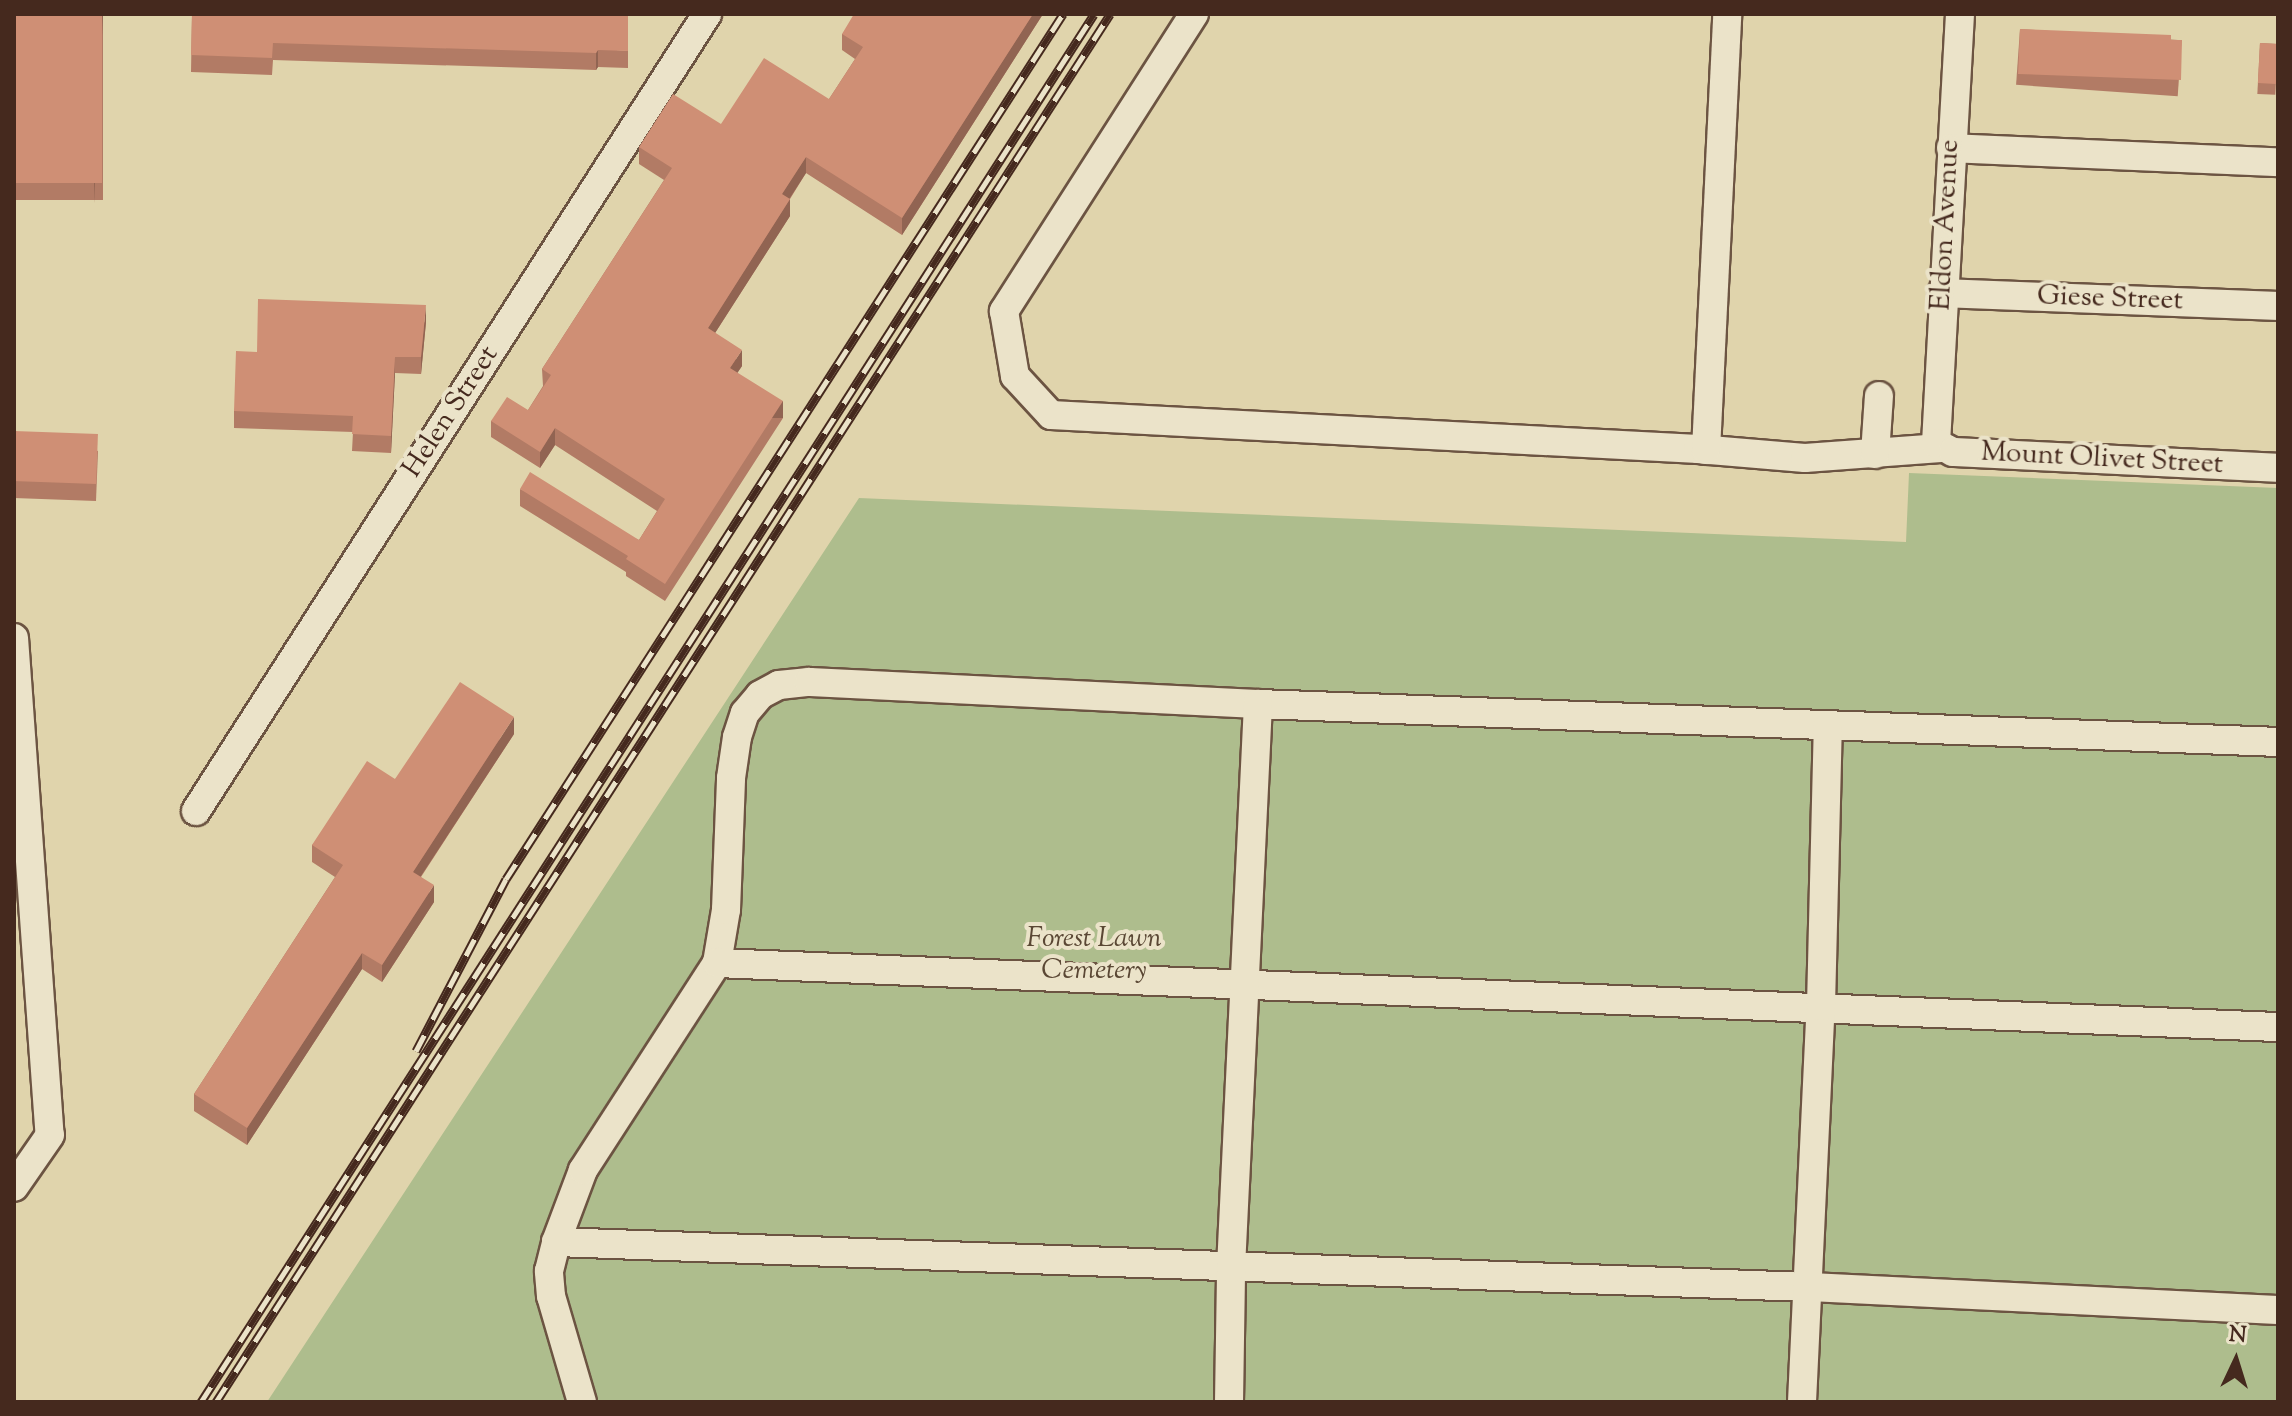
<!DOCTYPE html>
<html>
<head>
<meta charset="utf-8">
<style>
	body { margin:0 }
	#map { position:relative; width:2292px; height:1416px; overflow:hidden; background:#e0d4ac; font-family:"Sorts Mill Goudy",serif }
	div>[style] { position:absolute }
	.green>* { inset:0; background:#aebd8d }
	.roads { filter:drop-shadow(2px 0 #6c5442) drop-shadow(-2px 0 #6c5442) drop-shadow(0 2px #6c5442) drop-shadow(0 -2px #6c5442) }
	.minor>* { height:28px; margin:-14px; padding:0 14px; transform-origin:14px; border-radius:14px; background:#ebe3c9 }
	.rail>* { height:9px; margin-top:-4.5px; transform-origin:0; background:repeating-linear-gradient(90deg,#ebe3c9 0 18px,#45291e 0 36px); box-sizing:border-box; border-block:2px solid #45291e }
	.wall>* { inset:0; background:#b27b65; transform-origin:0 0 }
	.shaded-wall>* { inset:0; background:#916452; transform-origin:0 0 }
	.building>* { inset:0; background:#cf8f75; transform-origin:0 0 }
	span { translate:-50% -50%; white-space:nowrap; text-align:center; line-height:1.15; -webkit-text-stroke:8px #ebe3c9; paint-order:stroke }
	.street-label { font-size:28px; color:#45291e }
	.park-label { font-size:28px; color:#5a4734; font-style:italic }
	.frame { position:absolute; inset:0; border:16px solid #45291e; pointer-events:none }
	.north { position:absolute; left:2196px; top:1320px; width:80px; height:80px; -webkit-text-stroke:6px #ebe3c9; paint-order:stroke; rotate:4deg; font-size:22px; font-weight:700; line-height:32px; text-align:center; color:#45291e }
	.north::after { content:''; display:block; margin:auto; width:28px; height:36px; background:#45291e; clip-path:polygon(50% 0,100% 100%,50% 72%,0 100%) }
</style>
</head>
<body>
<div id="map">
	<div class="green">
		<i style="clip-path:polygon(1909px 473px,2278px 488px,2278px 1402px,267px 1402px,859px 498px,1906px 542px)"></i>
	</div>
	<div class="roads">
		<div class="minor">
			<i style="left:1194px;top:14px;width:353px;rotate:122.6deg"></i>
			<i style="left:1004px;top:311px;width:66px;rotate:80.4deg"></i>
			<i style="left:1015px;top:376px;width:53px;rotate:47.3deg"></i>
			<i style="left:1051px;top:415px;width:648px;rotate:3.01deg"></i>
			<i style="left:1698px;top:449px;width:107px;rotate:4.8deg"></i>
			<i style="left:1805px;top:458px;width:136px;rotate:-4.2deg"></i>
			<i style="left:1960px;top:14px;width:430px;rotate:93.2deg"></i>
			<i style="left:1936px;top:443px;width:19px;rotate:28deg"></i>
			<i style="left:1953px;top:452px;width:325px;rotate:2.8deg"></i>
			<i style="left:1951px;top:148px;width:327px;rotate:2.5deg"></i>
			<i style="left:1942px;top:293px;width:336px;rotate:2.2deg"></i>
			<i style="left:1706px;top:450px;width:437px;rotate:-87.2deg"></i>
			<i style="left:1875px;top:454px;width:58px;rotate:-86.1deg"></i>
			<i style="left:14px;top:638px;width:498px;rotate:85.9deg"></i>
			<i style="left:50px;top:1135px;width:63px;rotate:124.7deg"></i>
			<i style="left:196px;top:811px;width:947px;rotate:-57.33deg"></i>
			<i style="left:717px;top:963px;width:54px;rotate:-80.4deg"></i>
			<i style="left:726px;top:910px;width:132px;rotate:-87.8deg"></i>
			<i style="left:731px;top:778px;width:41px;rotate:-81.7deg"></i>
			<i style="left:737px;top:737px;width:25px;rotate:-72deg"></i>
			<i style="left:745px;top:713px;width:23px;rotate:-50deg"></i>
			<i style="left:760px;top:695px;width:21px;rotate:-28deg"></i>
			<i style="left:779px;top:685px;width:30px;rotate:-6deg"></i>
			<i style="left:809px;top:682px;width:450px;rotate:2.8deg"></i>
			<i style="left:1258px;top:704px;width:1021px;rotate:2.13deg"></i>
			<i style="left:556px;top:1242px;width:1254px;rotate:2.06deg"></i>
			<i style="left:1809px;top:1287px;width:470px;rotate:2.8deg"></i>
			<i style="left:582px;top:1402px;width:110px;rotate:-106.3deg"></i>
			<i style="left:551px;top:1296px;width:25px;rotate:-95deg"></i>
			<i style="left:549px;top:1271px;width:30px;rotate:-76deg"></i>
			<i style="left:556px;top:1242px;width:77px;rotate:-69.4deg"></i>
			<i style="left:583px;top:1170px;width:247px;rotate:-57.1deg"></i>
			<i style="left:717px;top:963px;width:1562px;rotate:2.35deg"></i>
			<i style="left:1229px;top:1402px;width:134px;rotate:-89.1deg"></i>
			<i style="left:1231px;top:1268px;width:565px;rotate:-87.26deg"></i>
			<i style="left:1802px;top:1402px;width:396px;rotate:-87.3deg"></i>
			<i style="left:1821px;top:1006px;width:279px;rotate:-88.6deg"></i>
		</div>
	</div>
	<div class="rail">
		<i style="left:416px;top:1051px;width:194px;rotate:-62.4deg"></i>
		<i style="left:506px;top:879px;width:1029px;rotate:-57.22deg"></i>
		<i style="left:201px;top:1402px;width:1650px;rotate:-57.24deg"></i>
		<i style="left:216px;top:1402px;width:1651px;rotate:-57.21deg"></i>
	</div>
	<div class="wall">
		<i style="left:14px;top:14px;width:89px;height:186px"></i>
		<i style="clip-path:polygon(192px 14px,628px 51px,628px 68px,598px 67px,596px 70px,273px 60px,272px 75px,191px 72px)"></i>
		<i style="clip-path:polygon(1043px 14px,902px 235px,806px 173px,790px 199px,790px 216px,715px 333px,742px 366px,737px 373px,783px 418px,665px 601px,626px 576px,626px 572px,520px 506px,520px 489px,639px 540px,657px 511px,555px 445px,540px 468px,491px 437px,491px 421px,528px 410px,543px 386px,542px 369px,664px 180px,639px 164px,639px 147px,721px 124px,829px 99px,855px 59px,842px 50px,842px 34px)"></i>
		<i style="left:2020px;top:29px;width:162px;height:56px;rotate:4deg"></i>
		<i style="left:2260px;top:43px;width:18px;height:51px;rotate:3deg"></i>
		<i style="clip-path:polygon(426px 322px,421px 374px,395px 373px,391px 453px,352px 451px,353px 432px,234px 428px,234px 411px,257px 352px)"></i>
		<i style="clip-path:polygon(14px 431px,98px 451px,96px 501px,14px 498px)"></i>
		<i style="clip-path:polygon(514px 734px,421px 877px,434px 902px,382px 982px,362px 969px,247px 1145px,194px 1111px,194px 1094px,335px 877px,312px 862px,312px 845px,395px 779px)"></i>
	</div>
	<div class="shaded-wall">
		<i style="clip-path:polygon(102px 14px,103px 14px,94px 203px,94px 186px)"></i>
		<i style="clip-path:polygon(1033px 14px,1043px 14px,902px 235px,902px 218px)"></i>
		<i style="clip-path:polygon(598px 50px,598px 67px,596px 70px,596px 53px)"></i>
		<i style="clip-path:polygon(806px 157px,806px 173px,782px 210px,782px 194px)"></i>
		<i style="clip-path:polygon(790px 199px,790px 216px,708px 344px,708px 328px)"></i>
		<i style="clip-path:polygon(426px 305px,426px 322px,421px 374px,421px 357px)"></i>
		<i style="clip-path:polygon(742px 350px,742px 366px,730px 384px,730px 368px)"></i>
		<i style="clip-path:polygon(395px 357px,395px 373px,391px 453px,391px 436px)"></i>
		<i style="left:783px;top:401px;width:17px;height:218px;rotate:90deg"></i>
		<i style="clip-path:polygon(555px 428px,555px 445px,540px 468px,540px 452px)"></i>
		<i style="clip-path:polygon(514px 717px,514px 734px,413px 888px,413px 872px)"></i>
		<i style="clip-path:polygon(434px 885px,434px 902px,382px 982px,382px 965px)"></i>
		<i style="clip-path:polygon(362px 953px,362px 969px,247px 1145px,247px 1128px)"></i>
	</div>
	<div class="building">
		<i style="left:14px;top:14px;width:88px;height:169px"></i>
		<i style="clip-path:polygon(192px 14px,628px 14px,628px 51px,598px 50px,596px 53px,273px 43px,272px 58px,191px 55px)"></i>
		<i style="clip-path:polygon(854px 14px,1033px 14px,902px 218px,806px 157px,782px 194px,790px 199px,708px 328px,742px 350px,730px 368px,783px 401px,665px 584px,626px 559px,628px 556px,520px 489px,530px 472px,639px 540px,665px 499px,555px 428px,540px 452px,491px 421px,507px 397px,528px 410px,551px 375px,542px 369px,672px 168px,639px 147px,673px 94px,721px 124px,764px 58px,829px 99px,863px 47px,842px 34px)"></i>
		<i style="clip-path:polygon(2020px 29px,2171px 35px,2171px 40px,2182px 40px,2181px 80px,2018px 74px)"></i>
		<i style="left:2260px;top:43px;width:18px;height:40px;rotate:3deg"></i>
		<i style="clip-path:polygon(258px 299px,426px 305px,421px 357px,395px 357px,391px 436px,352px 434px,353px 416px,234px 411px,236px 351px,257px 352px)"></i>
		<i style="left:14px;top:431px;width:84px;height:50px;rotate:2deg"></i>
		<i style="clip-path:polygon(460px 682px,514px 717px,413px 872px,434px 885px,382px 965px,362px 953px,247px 1128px,194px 1094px,343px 865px,312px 845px,367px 761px,395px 779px)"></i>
	</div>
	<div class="street-label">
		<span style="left:1946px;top:225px;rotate:-87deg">Eldon Avenue</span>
		<span style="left:2110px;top:299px;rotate:2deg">Giese Street</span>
		<span style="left:451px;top:412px;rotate:-57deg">Helen Street</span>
		<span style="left:2102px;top:459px;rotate:3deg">Mount Olivet Street</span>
	</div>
	<div class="park-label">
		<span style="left:1094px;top:955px">Forest Lawn<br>Cemetery</span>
	</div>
	<div class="frame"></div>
	<div class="north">N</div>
</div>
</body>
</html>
